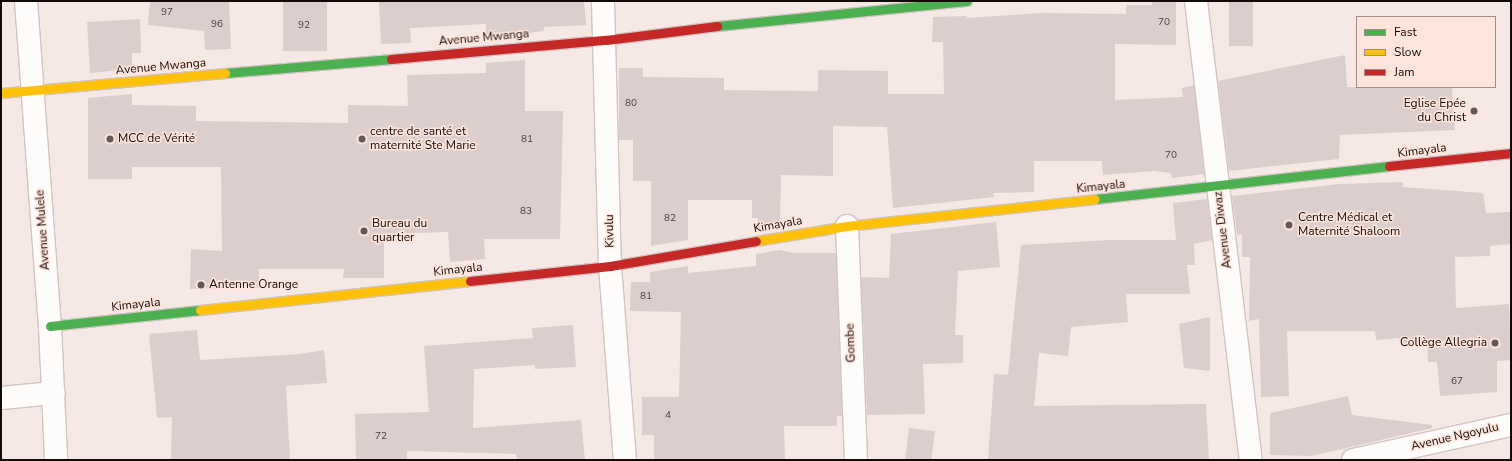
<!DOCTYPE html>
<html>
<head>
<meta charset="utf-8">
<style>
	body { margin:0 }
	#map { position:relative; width:1512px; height:461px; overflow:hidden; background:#f6e8e4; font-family:"Nunito Sans",sans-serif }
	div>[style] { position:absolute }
	.building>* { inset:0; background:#dbcecc; transform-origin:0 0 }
	.roads { filter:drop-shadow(1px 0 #d0c5c2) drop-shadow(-1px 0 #d0c5c2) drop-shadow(0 1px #d0c5c2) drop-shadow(0 -1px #d0c5c2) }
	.street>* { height:22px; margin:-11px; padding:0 11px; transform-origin:11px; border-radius:11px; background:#fefcfb }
	.fast>* { height:9px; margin:-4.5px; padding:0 4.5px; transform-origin:4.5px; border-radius:4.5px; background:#4caf50 }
	.slow>* { height:9px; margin:-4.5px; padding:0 4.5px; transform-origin:4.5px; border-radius:4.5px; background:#ffc107 }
	.jam>* { height:9px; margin:-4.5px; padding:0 4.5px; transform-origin:4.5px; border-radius:4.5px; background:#c62828 }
	.dots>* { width:11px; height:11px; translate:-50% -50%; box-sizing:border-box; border:2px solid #fee5dc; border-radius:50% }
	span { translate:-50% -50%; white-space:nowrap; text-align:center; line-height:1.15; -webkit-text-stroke:3px #fee5dc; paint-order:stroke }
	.number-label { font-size:10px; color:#483e3c }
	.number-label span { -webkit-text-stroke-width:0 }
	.street-label { font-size:12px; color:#120a08 }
	.poi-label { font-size:12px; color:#120a08 }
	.right { translate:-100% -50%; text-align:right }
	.left { translate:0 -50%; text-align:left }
	.frame { position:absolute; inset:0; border:2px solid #120a08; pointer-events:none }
	.legend { position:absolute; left:1356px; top:16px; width:140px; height:72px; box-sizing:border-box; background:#fee5dc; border:1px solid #a08d87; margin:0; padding:5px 7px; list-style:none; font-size:12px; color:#120a08 }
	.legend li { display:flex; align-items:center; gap:8px; height:20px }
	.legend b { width:20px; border:1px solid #a08d87 }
</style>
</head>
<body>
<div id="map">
	<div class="building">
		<i style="clip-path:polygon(150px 1px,229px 1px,231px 49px,205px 50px,204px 31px,148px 25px)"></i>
		<i style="left:283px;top:1px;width:44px;height:50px"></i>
		<i style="clip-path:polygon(379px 1px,584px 1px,586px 25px,544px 27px,544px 31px,486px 38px,486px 24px,410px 28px,411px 43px,381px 44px)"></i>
		<i style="clip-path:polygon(1152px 1px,1176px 1px,1176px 45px,1115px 44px,1115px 100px,1183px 97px,1182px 88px,1194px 85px,1204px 174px,1172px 178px,1171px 173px,1153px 171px,1103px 175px,1102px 161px,1034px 161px,1034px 192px,993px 193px,994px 197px,893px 208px,887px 127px,833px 126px,833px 176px,781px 175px,780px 225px,757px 228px,758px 218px,752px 218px,752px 200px,688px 200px,688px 240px,651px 246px,651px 181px,633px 181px,633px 140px,619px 140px,619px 68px,643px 68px,643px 77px,724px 78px,724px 90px,818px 91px,818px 70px,888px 71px,888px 94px,944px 94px,943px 42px,932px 42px,933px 17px,967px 16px,967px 18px,1040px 13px,1126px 14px,1126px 5px,1152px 5px)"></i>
		<i style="left:1229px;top:1px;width:24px;height:45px"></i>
		<i style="clip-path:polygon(140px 19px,141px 53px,132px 53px,132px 69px,90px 73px,87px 22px)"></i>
		<i style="clip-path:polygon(1345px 55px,1347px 87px,1452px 87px,1455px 130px,1340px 135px,1339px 159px,1229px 171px,1218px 81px)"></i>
		<i style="clip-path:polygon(525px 60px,525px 111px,563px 111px,560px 239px,484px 239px,485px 259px,450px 262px,448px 232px,384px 234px,384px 278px,343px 278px,344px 269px,259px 269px,259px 288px,190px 289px,191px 249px,222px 251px,221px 167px,132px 167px,132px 179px,88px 179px,88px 98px,132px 94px,132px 105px,196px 106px,196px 121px,348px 123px,348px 105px,408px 106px,407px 75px,486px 73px,486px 63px)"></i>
		<i style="clip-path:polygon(1403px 182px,1403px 187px,1483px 193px,1486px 213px,1511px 212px,1511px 244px,1490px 246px,1490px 256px,1455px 257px,1456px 308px,1509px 304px,1511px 360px,1497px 361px,1497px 392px,1440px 396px,1437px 362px,1428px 362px,1427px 341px,1401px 345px,1399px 338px,1376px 340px,1375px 331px,1287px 331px,1289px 396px,1261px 397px,1259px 319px,1249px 321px,1250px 257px,1242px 257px,1242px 234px,1237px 235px,1232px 196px,1339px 184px)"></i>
		<i style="clip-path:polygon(1207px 199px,1212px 240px,1194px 244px,1195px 265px,1187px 265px,1190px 294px,1126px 294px,1128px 322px,1071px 327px,1068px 356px,1039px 353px,1034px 406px,1206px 404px,1209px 460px,988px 460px,994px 374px,1008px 375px,1021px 245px,1111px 240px,1176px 240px,1173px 203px)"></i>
		<i style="clip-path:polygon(996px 222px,1000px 267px,958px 271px,955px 335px,963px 335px,963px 363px,923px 364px,925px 414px,867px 415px,861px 277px,889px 278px,891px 234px)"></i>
		<i style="clip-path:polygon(780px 250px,794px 253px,836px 253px,842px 416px,837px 416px,837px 426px,784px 426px,785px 460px,654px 460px,654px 435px,642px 435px,642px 397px,679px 397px,681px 312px,630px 311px,631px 282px,650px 282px,650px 272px,688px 266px,688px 273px,756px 266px,756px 254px)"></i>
		<i style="clip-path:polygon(1210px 317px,1210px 371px,1184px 368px,1179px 324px)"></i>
		<i style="clip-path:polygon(573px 325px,576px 367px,535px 369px,535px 365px,474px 369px,473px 428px,581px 420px,585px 460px,517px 460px,516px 454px,407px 451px,407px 460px,356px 460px,355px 414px,429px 412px,424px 346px,533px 338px,532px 328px)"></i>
		<i style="clip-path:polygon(197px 330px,200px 360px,300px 354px,324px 350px,327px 383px,286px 386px,290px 460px,171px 460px,172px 417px,157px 418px,149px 334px)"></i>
		<i style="clip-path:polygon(1348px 396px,1352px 415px,1432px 425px,1432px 428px,1312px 456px,1270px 455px,1270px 413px)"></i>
		<i style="left:909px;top:428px;width:26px;height:32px;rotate:7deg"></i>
	</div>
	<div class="roads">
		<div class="street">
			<i style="left:26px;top:1px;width:326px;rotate:85.8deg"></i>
			<i style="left:50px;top:326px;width:134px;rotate:87.4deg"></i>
			<i style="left:603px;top:1px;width:265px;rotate:88.5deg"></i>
			<i style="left:610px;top:266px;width:195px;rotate:85.6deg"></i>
			<i style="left:1196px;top:1px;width:462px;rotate:83.2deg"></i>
			<i style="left:847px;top:226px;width:234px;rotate:87.8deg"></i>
			<i style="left:1px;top:398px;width:53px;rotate:-5.4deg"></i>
			<i style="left:1353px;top:460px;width:162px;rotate:-12.5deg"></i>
		</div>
		<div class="fast">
			<i style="left:717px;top:26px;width:251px;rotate:-5.7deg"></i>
			<i style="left:225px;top:73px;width:167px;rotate:-4.8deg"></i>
			<i style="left:1095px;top:199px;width:296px;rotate:-6.4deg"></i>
			<i style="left:50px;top:326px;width:151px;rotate:-6.1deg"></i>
		</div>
		<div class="slow">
			<i style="left:1px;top:93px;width:225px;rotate:-5.1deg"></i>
			<i style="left:756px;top:241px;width:92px;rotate:-9.4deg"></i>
			<i style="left:847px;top:226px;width:249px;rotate:-6.2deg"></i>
			<i style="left:200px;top:310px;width:272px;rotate:-6.1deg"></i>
		</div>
		<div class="jam">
			<i style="left:391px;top:59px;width:216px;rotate:-5.1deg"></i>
			<i style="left:606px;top:40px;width:112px;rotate:-7.2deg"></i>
			<i style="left:1389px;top:166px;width:123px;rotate:-6.1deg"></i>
			<i style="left:470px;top:281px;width:141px;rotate:-6.1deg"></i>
			<i style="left:610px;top:266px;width:148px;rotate:-9.7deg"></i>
		</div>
	</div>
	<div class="dots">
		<i style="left:1474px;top:111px;background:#625855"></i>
		<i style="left:110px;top:139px;background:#625855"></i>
		<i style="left:362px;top:139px;background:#625855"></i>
		<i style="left:1289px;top:225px;background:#625855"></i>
		<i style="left:364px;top:231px;background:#625855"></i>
		<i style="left:201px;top:285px;background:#625855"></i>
		<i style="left:1495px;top:343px;background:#625855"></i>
	</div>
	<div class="number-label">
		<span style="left:167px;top:13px">97</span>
		<span style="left:1164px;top:23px">70</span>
		<span style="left:217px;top:25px">96</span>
		<span style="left:304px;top:26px">92</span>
		<span style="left:631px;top:104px">80</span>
		<span style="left:527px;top:140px">81</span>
		<span style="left:1171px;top:156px">70</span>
		<span style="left:526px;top:212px">83</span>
		<span style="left:670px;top:219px">82</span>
		<span style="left:646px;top:297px">81</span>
		<span style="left:1457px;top:382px">67</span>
		<span style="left:668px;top:416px">4</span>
		<span style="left:381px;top:437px">72</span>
	</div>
	<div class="street-label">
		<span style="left:484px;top:38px;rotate:-5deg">Avenue Mwanga</span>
		<span style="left:161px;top:67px;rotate:-5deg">Avenue Mwanga</span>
		<span style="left:1422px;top:151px;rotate:-7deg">Kimayala</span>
		<span style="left:1101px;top:187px;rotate:-6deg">Kimayala</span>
		<span style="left:778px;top:225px;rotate:-10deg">Kimayala</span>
		<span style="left:43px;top:230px;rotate:-94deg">Avenue Mulele</span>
		<span style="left:1223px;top:230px;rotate:-97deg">Avenue Diwaz</span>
		<span style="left:610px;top:231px;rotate:-91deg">Kivulu</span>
		<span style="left:458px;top:270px;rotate:-6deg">Kimayala</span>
		<span style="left:136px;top:305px;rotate:-6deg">Kimayala</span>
		<span style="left:851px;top:343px;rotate:-92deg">Gombe</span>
		<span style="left:1455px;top:437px;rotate:-13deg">Avenue Ngoyulu</span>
	</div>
	<div class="poi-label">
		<span class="right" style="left:1466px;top:111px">Eglise Epée<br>du Christ</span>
		<span class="left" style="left:370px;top:139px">centre de santé et<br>maternité Ste Marie</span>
		<span class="left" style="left:118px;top:139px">MCC de Vérité</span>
		<span class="left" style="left:1298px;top:225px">Centre Médical et<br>Maternité Shaloom</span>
		<span class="left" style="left:372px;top:231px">Bureau du<br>quartier</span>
		<span class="left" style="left:209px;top:285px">Antenne Orange</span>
		<span class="right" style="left:1487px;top:343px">Collège Allegria</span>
	</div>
	<div class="frame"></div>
	<ul class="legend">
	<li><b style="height:5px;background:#4caf50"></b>Fast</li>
	<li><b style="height:5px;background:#ffc107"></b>Slow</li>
	<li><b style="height:5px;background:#c62828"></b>Jam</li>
	</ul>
</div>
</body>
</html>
